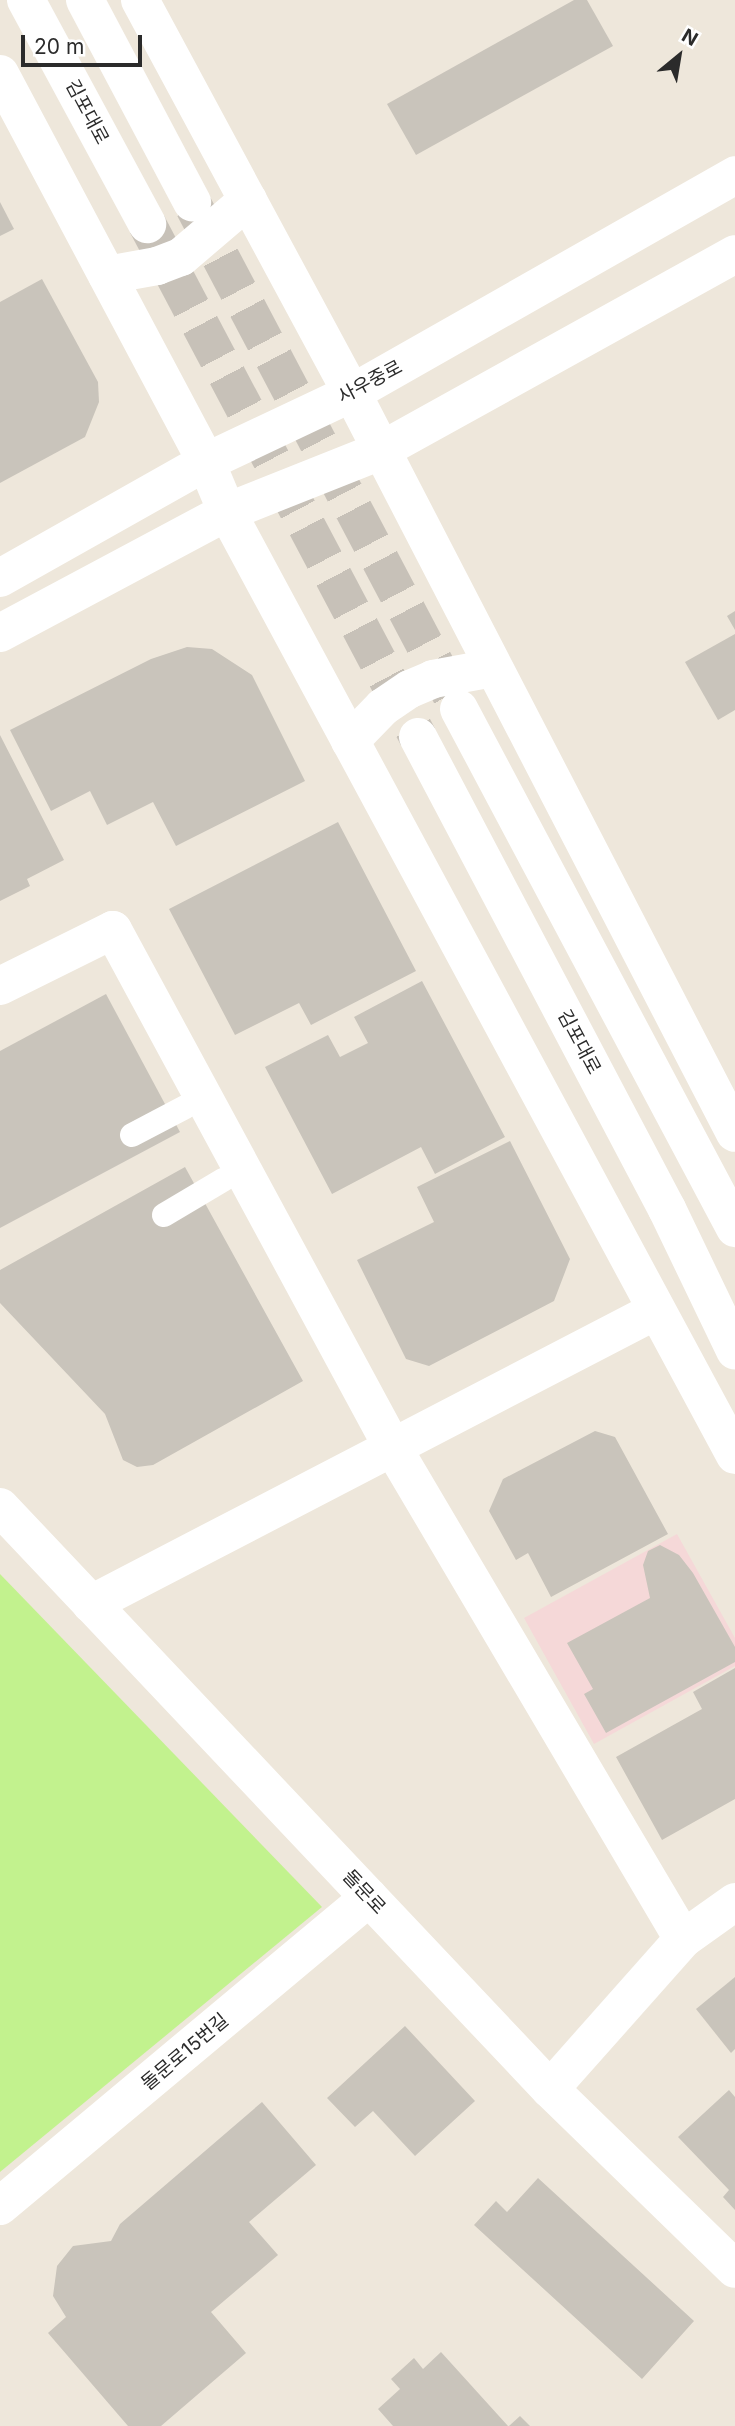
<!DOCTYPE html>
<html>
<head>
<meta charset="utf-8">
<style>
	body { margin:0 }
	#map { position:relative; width:735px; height:2426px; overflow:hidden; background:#eee7db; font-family:Inter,"Noto Sans KR",sans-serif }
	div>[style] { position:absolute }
	.medical>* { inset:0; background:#f5d8d8 }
	.pitch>* { inset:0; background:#c2f28e }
	.building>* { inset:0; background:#c9c4bb }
	.secondary-tunnel>* { height:38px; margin-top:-19px; transform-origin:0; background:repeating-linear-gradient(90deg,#c7c1b8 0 38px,transparent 0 57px) }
	.service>* { height:24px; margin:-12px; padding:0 12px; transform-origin:12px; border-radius:12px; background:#fff }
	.minor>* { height:38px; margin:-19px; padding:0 19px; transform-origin:19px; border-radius:19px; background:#fff }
	.tertiary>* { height:38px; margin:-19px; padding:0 19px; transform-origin:19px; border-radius:19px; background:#fff }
	.secondary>* { height:38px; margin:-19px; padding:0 19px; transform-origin:19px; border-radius:19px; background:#fff }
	span { translate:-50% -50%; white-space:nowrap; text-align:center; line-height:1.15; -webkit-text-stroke:5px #fff; paint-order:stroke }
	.street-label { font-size:19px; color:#2b2b2b }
	.north { position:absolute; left:644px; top:21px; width:70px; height:70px; -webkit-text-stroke:5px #fff; paint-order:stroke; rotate:30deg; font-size:19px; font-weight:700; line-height:28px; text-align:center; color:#2b2b2b }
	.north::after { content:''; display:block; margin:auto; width:24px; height:32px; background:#2b2b2b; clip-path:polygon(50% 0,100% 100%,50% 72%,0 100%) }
	.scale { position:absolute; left:21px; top:35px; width:121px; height:32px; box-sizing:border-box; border:4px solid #2b2b2b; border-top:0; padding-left:9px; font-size:21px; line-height:24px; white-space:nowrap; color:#2b2b2b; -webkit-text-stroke:5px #fff; paint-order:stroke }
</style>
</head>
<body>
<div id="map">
	<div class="medical">
		<i style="clip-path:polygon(677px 1534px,735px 1638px,735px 1666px,594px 1744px,524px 1618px)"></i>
	</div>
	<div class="pitch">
		<i style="clip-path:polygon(0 1574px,322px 1907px,0 2172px)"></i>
	</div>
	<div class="building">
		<i style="clip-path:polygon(574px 0,587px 0,613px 46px,416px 155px,387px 104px)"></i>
		<i style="clip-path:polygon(0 202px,14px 229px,0 236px)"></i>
		<i style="clip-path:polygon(42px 279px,98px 382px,99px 402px,85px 437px,0 483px,0 302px)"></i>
		<i style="clip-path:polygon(735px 611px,735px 630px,727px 616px)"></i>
		<i style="clip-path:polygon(735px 634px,735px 710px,718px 720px,685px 662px)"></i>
		<i style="clip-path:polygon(187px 647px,212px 649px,252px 675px,305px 781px,176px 846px,153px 802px,107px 825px,90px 791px,51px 811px,10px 730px,151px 659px)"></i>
		<i style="clip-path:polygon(0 735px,64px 860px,27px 879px,30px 886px,0 901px)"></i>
		<i style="clip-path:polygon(338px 822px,416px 971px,311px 1025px,299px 1003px,235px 1035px,169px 909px)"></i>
		<i style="clip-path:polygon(422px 981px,505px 1137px,435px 1174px,421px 1147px,332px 1194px,265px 1067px,328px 1035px,340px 1057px,368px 1043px,354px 1017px)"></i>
		<i style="clip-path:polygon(106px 994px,180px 1132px,0 1228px,0 1051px)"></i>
		<i style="clip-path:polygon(510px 1141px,570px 1259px,554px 1301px,429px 1366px,406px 1359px,357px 1260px,434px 1222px,417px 1187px)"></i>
		<i style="clip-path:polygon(185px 1167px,303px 1381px,153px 1465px,137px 1467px,123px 1460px,105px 1414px,0 1303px,0 1270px)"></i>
		<i style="clip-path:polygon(595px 1431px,615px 1437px,668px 1534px,551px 1597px,528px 1553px,516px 1560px,489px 1511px,503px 1479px)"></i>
		<i style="clip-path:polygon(660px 1545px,679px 1555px,693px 1573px,735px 1647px,735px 1662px,606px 1733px,584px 1694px,593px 1689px,567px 1643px,650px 1598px,643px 1565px,648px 1551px)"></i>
		<i style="clip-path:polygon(735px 1668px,735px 1799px,662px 1840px,616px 1757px,702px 1709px,693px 1692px)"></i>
		<i style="clip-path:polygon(735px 1977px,735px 2049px,731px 2053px,696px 2009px)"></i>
		<i style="clip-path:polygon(405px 2026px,475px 2101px,415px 2156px,373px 2111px,355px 2127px,327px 2098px)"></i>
		<i style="clip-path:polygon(729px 2090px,735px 2097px,735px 2210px,723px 2197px,729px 2190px,678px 2137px)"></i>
		<i style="clip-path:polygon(262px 2102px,316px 2165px,249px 2222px,278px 2255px,211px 2312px,246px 2353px,161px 2426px,128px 2426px,48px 2333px,66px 2317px,53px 2296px,57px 2266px,73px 2246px,111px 2241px,120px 2224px)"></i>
		<i style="clip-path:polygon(538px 2178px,694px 2321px,642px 2379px,474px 2225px,496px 2201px,507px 2212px)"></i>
		<i style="clip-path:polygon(441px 2352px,508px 2426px,393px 2426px,378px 2409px,400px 2389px,391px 2379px,414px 2358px,423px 2369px)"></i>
		<i style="clip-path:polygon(520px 2416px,530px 2426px,509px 2426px)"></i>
	</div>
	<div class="secondary-tunnel">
		<i style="left:194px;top:207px;width:562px;rotate:62.2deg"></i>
		<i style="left:147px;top:224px;width:580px;rotate:62.15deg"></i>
	</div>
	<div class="service">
		<i style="left:132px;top:1135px;width:60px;rotate:-27.8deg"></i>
		<i style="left:164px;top:1215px;width:69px;rotate:-30.7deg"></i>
	</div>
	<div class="minor">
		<i style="left:0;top:986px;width:126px;rotate:-26.4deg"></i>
		<i style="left:113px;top:930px;width:589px;rotate:61.61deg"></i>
		<i style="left:393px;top:1448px;width:570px;rotate:59.43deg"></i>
		<i style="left:91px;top:1604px;width:636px;rotate:-27.45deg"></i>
		<i style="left:550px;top:2089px;width:200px;rotate:-48.4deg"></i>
		<i style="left:683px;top:1939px;width:64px;rotate:-35.4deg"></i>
		<i style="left:0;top:2206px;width:481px;rotate:-39.9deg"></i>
	</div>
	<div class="tertiary">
		<i style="left:0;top:578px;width:236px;rotate:-29.4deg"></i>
		<i style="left:206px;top:462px;width:161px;rotate:-25.3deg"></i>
		<i style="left:352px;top:393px;width:441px;rotate:-29.6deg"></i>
		<i style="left:0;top:633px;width:257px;rotate:-28.1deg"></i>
		<i style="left:227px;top:512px;width:165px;rotate:-21.7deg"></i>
		<i style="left:380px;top:451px;width:406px;rotate:-29deg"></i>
		<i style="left:0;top:1507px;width:801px;rotate:46.62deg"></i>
		<i style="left:550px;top:2089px;width:258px;rotate:44.2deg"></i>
	</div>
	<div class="secondary">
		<i style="left:26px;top:0;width:255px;rotate:61.6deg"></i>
		<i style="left:85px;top:0;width:229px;rotate:62.1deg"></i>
		<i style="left:140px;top:0;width:447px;rotate:61.7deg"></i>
		<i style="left:352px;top:393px;width:833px;rotate:62.64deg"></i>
		<i style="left:0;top:74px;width:439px;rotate:62deg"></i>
		<i style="left:206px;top:462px;width:54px;rotate:67.2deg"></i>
		<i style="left:227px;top:512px;width:1071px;rotate:61.69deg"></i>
		<i style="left:107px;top:275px;width:51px;rotate:-10.2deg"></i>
		<i style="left:157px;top:266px;width:26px;rotate:-21deg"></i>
		<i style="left:181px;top:257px;width:88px;rotate:-40.4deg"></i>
		<i style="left:459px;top:709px;width:588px;rotate:62deg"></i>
		<i style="left:418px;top:737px;width:534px;rotate:62.19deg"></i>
		<i style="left:667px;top:1209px;width:157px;rotate:64.3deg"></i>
		<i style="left:350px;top:741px;width:47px;rotate:-45.9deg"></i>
		<i style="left:383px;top:707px;width:32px;rotate:-34deg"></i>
		<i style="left:410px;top:689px;width:25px;rotate:-23deg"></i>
		<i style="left:433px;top:679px;width:61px;rotate:-10.4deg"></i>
	</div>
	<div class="street-label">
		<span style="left:87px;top:112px;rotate:62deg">김포대로</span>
		<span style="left:370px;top:382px;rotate:-28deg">사우중로</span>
		<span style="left:579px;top:1042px;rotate:62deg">김포대로</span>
		<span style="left:364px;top:1892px;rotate:47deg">돌문로</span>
		<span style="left:185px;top:2052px;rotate:-40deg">돌문로15번길</span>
	</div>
	<div class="north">N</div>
	<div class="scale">20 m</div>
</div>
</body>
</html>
